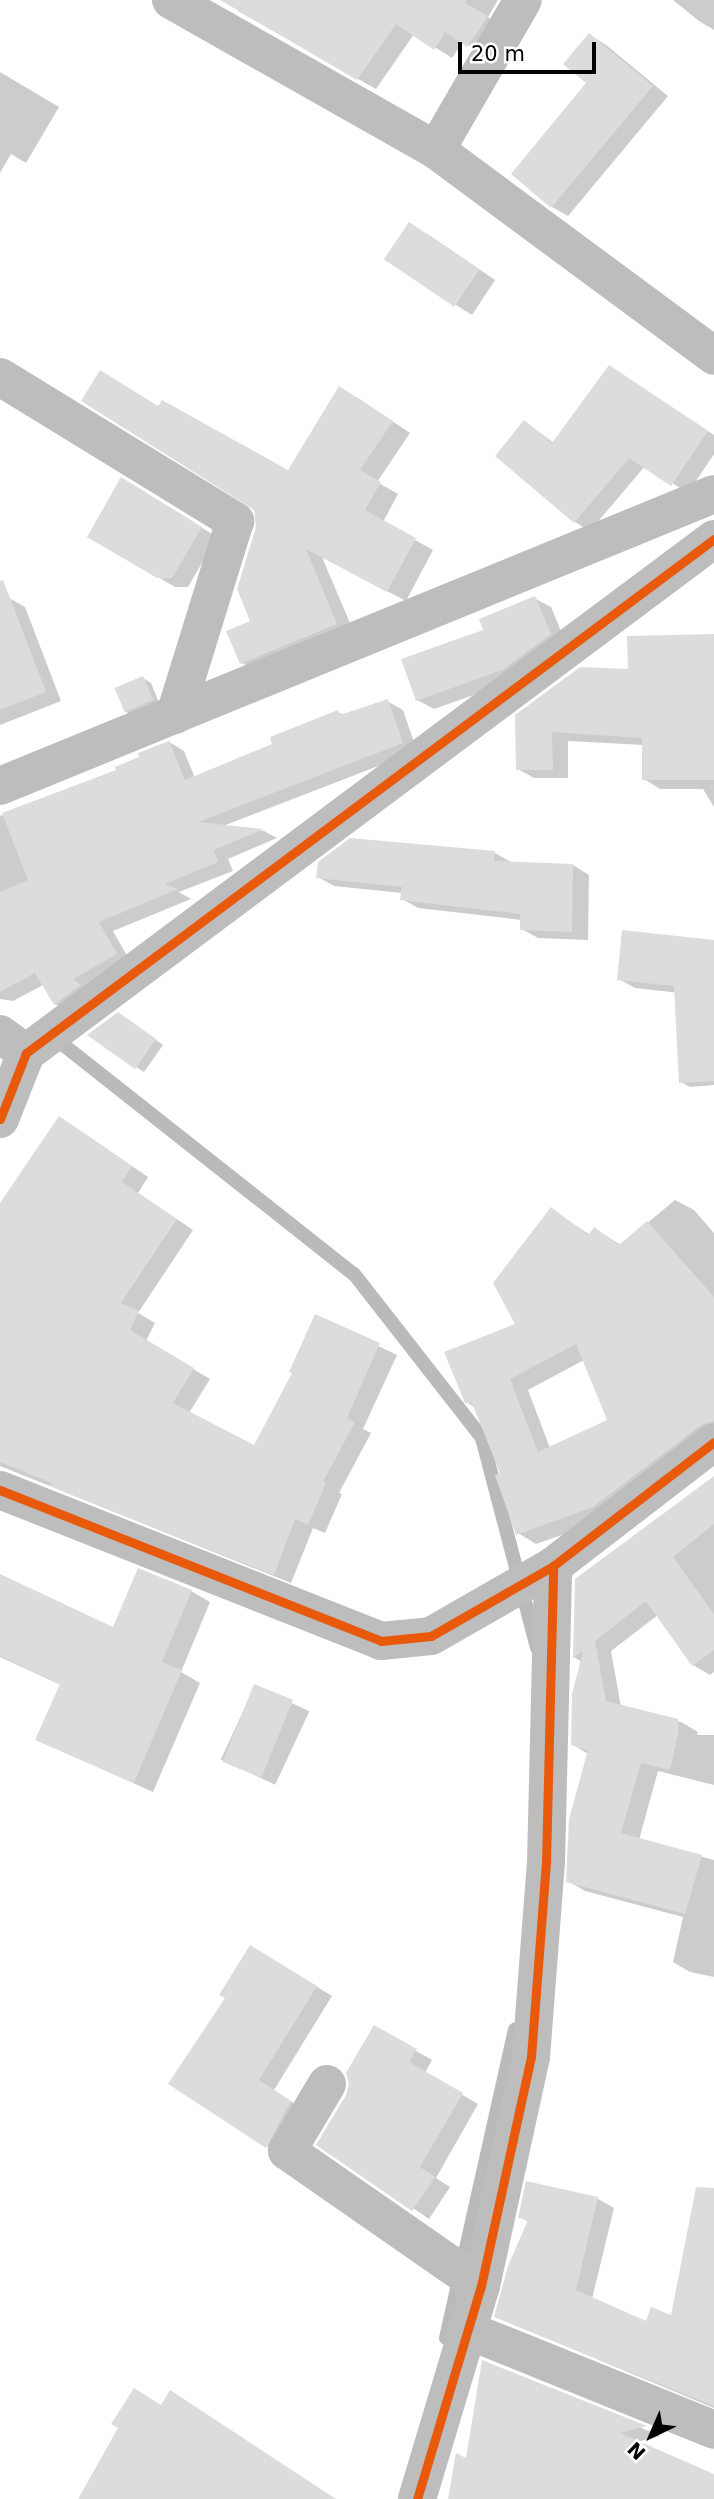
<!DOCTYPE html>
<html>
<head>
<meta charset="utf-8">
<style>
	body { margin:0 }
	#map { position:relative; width:714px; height:2499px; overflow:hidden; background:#fff; font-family:"DejaVu Sans",sans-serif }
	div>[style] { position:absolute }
	.shadow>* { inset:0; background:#0003; transform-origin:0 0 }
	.stream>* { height:14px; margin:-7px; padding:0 7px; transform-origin:7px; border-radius:7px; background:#bababa }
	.building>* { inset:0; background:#dcdcdc; transform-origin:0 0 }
	.minor>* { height:38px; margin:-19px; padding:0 19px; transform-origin:19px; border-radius:19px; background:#bdbdbd }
	.tertiary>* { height:38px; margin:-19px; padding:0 19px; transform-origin:19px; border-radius:19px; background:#bdbdbd }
	.cycleway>* { height:9px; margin:-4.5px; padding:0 4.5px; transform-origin:4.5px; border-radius:4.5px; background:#e8590c }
	span { translate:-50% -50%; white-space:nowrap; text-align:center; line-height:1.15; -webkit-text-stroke:6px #fff; paint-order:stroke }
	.north { position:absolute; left:616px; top:2401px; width:70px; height:70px; -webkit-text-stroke:5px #fff; paint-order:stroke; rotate:224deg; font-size:19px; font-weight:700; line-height:28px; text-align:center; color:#000 }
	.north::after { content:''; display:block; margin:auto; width:24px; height:32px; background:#000; clip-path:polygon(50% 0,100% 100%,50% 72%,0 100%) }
	.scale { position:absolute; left:458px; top:42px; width:138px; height:32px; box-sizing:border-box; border:4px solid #000; border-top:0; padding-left:9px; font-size:21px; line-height:24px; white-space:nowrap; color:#000; -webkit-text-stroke:5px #fff; paint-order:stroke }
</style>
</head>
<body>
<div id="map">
	<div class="shadow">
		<i style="clip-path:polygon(246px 0,498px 0,488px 17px,499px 24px,485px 55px,463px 42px,452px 58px,414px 34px,376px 89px,238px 11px)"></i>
		<i style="clip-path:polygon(673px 0,714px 0,714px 30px,699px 21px)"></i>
		<i style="clip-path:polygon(590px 35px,606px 45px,668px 96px,568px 216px,552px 207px,589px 83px)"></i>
		<i style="clip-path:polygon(0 72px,59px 107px,26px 163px,11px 154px,0 173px)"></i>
		<i style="clip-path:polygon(426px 233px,495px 280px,472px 315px,456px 305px)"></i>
		<i style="clip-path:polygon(624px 376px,714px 435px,714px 454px,688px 493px,645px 466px,590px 531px,575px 522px,497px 455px,525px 422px,554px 443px)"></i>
		<i style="clip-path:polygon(358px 398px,410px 433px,377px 482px,398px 494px,383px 522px,433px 550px,406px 601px,322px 557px,355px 635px,260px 673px,242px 663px,253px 622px,258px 528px,255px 508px,159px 408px,288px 472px)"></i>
		<i style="clip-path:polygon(138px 489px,217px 537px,188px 587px,175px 587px,89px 537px)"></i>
		<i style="clip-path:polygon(9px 598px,25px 607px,61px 701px,0 725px,0 601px)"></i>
		<i style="clip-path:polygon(534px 598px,551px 607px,566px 643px,519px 679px,434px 709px,417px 700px,486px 631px)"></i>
		<i style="clip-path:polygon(714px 636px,714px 807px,703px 789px,660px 789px,644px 779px,644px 745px,568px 741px,568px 778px,534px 778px,518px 769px,517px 716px)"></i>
		<i style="clip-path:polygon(143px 678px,151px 683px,160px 705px,133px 716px,125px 711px)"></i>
		<i style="clip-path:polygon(387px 701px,403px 710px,417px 751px,223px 826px,264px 831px,277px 838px,228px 859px,233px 871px,179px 892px,191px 899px,113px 931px,131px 963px,70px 1012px,55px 1004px,43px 985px,13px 1001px,0 999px,0 816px,119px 771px,169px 742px,184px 751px,195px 778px,275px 745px,338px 712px,343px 715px)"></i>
		<i style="clip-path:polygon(495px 853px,511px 862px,573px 865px,589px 875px,588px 940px,538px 938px,522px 929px,522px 920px,418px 908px,402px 899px,402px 893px,334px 886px,318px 877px)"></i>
		<i style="clip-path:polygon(711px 949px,707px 996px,635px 988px,619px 979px)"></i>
		<i style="clip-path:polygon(127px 1019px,163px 1045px,144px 1072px,136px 1067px)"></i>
		<i style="clip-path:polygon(714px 1028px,714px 1085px,690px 1087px,681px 1082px)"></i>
		<i style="clip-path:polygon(76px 1128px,148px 1177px,138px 1193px,193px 1230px,138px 1313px,155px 1323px,146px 1341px,210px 1379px,189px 1413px,255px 1447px,294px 1373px,316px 1316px,397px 1355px,363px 1429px,371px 1433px,339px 1493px,342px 1494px,325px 1533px,313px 1528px,291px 1583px,0 1466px,0 1218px)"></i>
		<i style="clip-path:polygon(evenodd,675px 1200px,694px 1210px,714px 1233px,714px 1438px,613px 1517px,536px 1544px,518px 1533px,502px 1474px,476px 1408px,466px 1402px,518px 1325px,551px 1209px,590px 1235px,595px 1229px,621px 1245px,675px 1200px,584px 1360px,609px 1421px,550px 1448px,528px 1390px,584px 1360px)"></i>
		<i style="clip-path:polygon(714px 1478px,714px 1672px,710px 1675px,693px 1665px,658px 1615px,611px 1651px,621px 1707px,681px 1722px,698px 1732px,697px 1735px,714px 1735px,714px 1785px,658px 1771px,639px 1840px,714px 1860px,714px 1977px,690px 1972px,673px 1962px,683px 1917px,585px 1891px,568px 1881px,588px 1754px,572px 1744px,582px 1662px,574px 1657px,576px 1579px)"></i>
		<i style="clip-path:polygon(0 1576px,114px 1629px,191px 1591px,210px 1602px,181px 1672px,200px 1683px,153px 1792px,37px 1740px,61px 1685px,0 1657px)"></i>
		<i style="left:255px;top:1686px;width:60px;height:81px;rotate:25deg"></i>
		<i style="clip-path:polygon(267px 1956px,332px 1996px,274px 2090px,307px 2112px,283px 2156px,170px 2084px)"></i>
		<i style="clip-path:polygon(374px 2027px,432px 2060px,425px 2073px,478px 2104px,436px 2178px,450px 2187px,429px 2219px,319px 2144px,347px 2096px)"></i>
		<i style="clip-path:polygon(598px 2199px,614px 2208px,592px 2299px,647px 2324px,672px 2317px,714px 2209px,714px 2408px,496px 2317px,529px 2222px,520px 2217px)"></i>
		<i style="clip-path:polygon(483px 2362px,661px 2436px,637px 2442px,714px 2475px,714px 2499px,450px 2499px,467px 2460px)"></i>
	</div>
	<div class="stream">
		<i style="left:50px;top:1041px;width:11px;rotate:10deg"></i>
		<i style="left:61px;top:1043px;width:373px;rotate:38.3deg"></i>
		<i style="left:354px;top:1274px;width:208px;rotate:52deg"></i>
		<i style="left:482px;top:1438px;width:217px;rotate:75.3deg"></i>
		<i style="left:446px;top:2338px;width:316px;rotate:-77.4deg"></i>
	</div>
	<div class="building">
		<i style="clip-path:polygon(220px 0,467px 0,465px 3px,488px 16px,467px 47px,445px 32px,434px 50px,396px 24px,357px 80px)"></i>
		<i style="clip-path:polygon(589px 33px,653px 86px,551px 208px,511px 174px,586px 83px,563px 64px)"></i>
		<i style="left:409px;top:222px;width:85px;height:45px;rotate:34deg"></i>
		<i style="clip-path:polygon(609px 365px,708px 431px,671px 486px,629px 458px,574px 523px,495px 456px,524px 420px,552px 443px)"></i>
		<i style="clip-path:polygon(100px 370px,158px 406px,162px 400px,288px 470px,339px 386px,393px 421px,360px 470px,381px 482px,365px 510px,416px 538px,387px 592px,306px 549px,337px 624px,240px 664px,226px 631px,250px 621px,237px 589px,256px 527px,254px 510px,81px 401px)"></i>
		<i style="clip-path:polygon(121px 477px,202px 527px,172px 578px,157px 578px,87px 537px)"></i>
		<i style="clip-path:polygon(3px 580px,46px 692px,0 710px,0 581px)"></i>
		<i style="clip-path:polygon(535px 596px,551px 634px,502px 670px,416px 701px,401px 659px,483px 630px,479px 619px)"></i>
		<i style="clip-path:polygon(714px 634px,714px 780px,642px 780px,642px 738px,552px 732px,553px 770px,516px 770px,515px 715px,580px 667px,628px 669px,627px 636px)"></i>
		<i style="left:143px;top:676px;width:26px;height:31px;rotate:67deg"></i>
		<i style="clip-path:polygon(388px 699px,403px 743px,198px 822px,264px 829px,214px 850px,218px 862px,165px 884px,178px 889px,99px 922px,117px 954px,73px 979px,81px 985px,54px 1005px,35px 973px,0 992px,0 892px,28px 880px,2px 813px,116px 770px,115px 767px,139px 757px,138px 753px,169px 741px,185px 780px,272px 744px,270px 737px,338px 710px,340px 715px)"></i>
		<i style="clip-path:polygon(350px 838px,495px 851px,494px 861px,573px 864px,572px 932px,520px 930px,520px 914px,400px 900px,402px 887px,316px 878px,318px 862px)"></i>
		<i style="clip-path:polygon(622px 930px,714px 940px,714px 1081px,679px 1083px,674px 986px,617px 980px)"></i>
		<i style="clip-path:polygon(118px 1012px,156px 1039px,135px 1069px,87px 1035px)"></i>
		<i style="clip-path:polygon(59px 1116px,132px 1166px,122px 1182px,177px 1219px,121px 1303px,139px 1311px,130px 1330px,194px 1368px,173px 1403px,254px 1445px,292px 1373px,289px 1372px,315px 1314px,380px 1343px,347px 1418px,355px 1422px,323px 1482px,326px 1483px,308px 1525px,295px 1519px,274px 1575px,50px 1486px,52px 1483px,0 1462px,0 1203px)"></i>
		<i style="clip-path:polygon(evenodd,551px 1207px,588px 1235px,594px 1227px,619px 1245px,647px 1221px,714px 1297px,714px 1421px,701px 1425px,593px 1507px,516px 1535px,495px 1475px,500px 1473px,472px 1403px,465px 1403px,444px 1352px,515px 1324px,493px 1283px,551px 1207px,576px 1344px,607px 1420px,538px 1452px,510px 1379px,576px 1344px)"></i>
		<i style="clip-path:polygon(714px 1476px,714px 1524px,673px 1557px,714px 1614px,714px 1650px,692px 1666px,646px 1601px,595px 1641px,606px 1701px,678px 1719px,678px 1735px,670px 1770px,641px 1763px,621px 1833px,702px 1855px,685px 1914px,566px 1882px,569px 1819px,588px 1750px,571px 1745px,572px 1694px,583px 1651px,573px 1658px,575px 1579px)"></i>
		<i style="clip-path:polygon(138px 1568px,192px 1590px,162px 1662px,182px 1670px,134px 1783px,35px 1740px,60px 1684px,0 1656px,0 1574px,113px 1627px)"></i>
		<i style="left:254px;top:1684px;width:42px;height:84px;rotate:22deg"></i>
		<i style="clip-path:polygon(250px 1945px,317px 1986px,259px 2080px,291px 2101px,266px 2148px,168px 2084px,225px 1998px,219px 1995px)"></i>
		<i style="clip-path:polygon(374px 2025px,417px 2049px,409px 2062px,463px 2093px,420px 2167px,435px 2177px,412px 2211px,316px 2145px,346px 2095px,349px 2084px,346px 2073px)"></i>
		<i style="clip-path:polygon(526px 2181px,598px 2197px,576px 2290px,646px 2321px,651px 2307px,671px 2315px,696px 2187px,714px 2188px,714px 2406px,494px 2317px,508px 2266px,528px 2220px,518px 2218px)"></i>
		<i style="clip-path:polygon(482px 2360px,647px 2426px,620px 2433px,714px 2474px,714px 2499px,448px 2499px,456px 2453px,466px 2458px)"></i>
		<i style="clip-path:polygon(134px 2388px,161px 2405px,170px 2390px,336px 2499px,78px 2499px,118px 2428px,111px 2424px)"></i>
	</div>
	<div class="minor">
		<i style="left:171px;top:0;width:305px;rotate:29.5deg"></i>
		<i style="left:436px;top:150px;width:346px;rotate:36.5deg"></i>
		<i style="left:436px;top:150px;width:173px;rotate:-59.9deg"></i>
		<i style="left:0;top:377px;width:276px;rotate:31.5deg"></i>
		<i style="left:235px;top:521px;width:203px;rotate:107.2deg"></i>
		<i style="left:0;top:1034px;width:32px;rotate:36deg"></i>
		<i style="left:0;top:1119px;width:71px;rotate:-68.5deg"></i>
		<i style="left:26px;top:1053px;width:859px;rotate:-36.76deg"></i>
		<i style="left:0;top:1490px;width:410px;rotate:21.6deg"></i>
		<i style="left:381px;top:1641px;width:50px;rotate:-5.7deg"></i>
		<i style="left:431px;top:1636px;width:141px;rotate:-29.8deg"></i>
		<i style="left:553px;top:1566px;width:203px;rotate:-37.6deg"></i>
		<i style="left:327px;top:2084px;width:78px;rotate:120.8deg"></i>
		<i style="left:287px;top:2151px;width:236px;rotate:34.8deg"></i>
		<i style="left:467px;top:2330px;width:266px;rotate:22deg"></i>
		<i style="left:417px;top:2499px;width:222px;rotate:-73.3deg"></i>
		<i style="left:481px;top:2286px;width:234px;rotate:-77.7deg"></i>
		<i style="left:531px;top:2057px;width:196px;rotate:-85.6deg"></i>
		<i style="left:546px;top:1862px;width:296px;rotate:-88.6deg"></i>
	</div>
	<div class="tertiary">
		<i style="left:0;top:786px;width:771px;rotate:-22.24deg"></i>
	</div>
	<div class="cycleway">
		<i style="left:0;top:1119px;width:71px;rotate:-68.5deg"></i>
		<i style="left:26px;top:1053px;width:859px;rotate:-36.76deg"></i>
		<i style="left:0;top:1490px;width:410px;rotate:21.6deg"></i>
		<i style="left:381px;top:1641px;width:50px;rotate:-5.7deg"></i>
		<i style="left:431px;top:1636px;width:141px;rotate:-29.8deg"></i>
		<i style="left:553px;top:1566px;width:203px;rotate:-37.6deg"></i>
		<i style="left:417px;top:2499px;width:222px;rotate:-73.3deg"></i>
		<i style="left:481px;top:2286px;width:234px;rotate:-77.7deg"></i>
		<i style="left:531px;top:2057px;width:196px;rotate:-85.6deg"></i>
		<i style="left:546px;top:1862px;width:296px;rotate:-88.6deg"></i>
	</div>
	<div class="north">N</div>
	<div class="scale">20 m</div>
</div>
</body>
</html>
